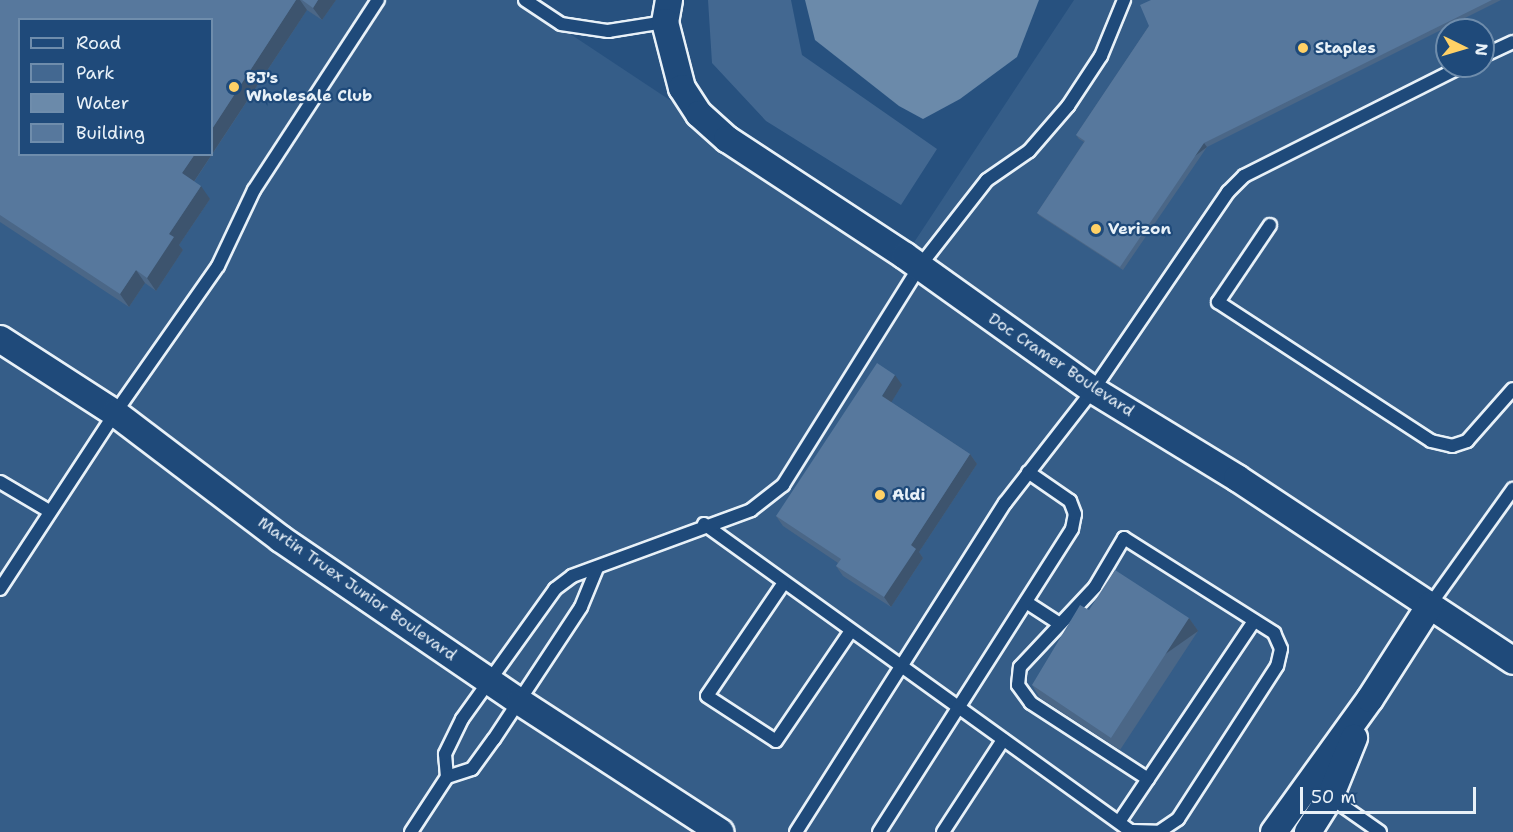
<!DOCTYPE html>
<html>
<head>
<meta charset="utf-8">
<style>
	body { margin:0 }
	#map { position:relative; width:1513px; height:832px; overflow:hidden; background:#27517f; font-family:"Shantell Sans",sans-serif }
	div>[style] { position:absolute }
	.built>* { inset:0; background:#355d88 }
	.green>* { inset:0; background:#436891 }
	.water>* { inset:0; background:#6b8aaa }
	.roads { filter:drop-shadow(2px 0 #e8f1f8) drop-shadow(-2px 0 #e8f1f8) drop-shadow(0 2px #e8f1f8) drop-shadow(0 -2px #e8f1f8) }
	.service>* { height:12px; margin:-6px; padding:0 6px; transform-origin:6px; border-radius:6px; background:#1f4a7a }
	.minor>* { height:26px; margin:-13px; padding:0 13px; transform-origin:13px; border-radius:13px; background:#1f4a7a }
	.wall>* { inset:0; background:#4b6787 }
	.shaded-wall>* { inset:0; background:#3d546e; transform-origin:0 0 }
	.building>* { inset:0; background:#57789d }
	.dots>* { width:16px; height:16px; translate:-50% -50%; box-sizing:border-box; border:3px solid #1f4a7a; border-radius:50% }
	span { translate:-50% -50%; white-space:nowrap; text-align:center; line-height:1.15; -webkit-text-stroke:4.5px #1f4a7a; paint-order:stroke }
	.poi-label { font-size:16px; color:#e8f1f8; font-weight:700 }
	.left { translate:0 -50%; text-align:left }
	.street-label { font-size:16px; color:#e8f1f8 }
	.legend { position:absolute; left:18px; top:18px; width:195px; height:138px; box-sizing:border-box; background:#1f4a7a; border:2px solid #6f8dac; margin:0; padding:8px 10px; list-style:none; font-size:18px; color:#e8f1f8 }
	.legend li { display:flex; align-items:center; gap:12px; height:30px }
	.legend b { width:30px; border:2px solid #6f8dac }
	.north { position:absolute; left:1435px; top:18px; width:60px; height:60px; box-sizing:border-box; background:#1f4a7a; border:2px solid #6f8dac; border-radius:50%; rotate:95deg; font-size:16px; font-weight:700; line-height:24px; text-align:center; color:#e8f1f8 }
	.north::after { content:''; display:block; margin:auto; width:21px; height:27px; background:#ffd166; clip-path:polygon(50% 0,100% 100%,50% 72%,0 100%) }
	.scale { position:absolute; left:1300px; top:787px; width:176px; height:27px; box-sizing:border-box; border:3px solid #e8f1f8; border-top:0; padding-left:8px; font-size:18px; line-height:21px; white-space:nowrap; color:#e8f1f8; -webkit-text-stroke:4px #1f4a7a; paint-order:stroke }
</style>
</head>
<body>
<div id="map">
	<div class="built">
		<i style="clip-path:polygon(evenodd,0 0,519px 0,905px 256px,1074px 0,1513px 0,1513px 832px,0 832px,0 0,20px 20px,212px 20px,212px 154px,20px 154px,20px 20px,0 0,1447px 30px,1483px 30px,1483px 66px,1447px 66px,1447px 30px)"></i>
	</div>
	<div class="green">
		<i style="clip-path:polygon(708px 0,791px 0,802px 55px,937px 149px,901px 205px,766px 121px,712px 63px)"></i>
	</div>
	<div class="water">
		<i style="clip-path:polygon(805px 0,1039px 0,1017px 57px,960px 99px,923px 119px,899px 106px,815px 40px)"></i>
	</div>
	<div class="roads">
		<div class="service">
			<i style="left:525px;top:0;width:43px;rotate:33.7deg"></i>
			<i style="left:561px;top:24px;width:48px;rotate:8.5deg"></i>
			<i style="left:608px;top:31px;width:58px;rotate:-9deg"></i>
			<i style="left:1483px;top:56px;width:33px;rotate:-25deg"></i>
			<i style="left:1270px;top:225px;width:93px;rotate:124deg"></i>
			<i style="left:1218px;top:302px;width:254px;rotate:33.1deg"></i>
			<i style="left:1431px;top:441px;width:22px;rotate:13deg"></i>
			<i style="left:1452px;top:446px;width:16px;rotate:-18deg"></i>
			<i style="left:1467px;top:441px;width:69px;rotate:-48.5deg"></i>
			<i style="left:0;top:482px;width:57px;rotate:30.6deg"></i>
			<i style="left:704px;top:524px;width:527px;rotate:35.74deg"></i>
			<i style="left:783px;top:584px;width:135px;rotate:124.2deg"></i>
			<i style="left:707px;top:696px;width:82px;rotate:33.1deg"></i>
			<i style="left:776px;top:741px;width:132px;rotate:-55.8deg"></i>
			<i style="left:0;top:589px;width:210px;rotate:-56.8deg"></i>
			<i style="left:115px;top:413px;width:179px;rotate:-55deg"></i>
			<i style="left:218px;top:266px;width:84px;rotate:-64.7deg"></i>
			<i style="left:254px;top:190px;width:227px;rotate:-56.9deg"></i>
			<i style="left:1026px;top:602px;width:40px;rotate:32.9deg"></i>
			<i style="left:1430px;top:605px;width:143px;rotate:-54.4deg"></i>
			<i style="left:447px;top:777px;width:23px;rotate:-95deg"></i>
			<i style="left:445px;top:754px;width:39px;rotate:-64deg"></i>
			<i style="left:462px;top:719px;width:160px;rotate:-54.4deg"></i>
			<i style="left:555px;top:589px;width:21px;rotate:-37deg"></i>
			<i style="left:572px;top:576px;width:191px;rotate:-20.2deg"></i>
			<i style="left:751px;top:510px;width:41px;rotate:-38deg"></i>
			<i style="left:783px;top:485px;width:257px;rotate:-58deg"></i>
			<i style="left:919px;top:267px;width:110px;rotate:-52deg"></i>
			<i style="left:987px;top:180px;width:51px;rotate:-34.6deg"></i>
			<i style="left:1029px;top:151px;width:60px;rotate:-49.1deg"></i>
			<i style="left:1068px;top:106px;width:60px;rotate:-56.6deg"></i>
			<i style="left:1101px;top:56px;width:61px;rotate:-67.7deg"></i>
			<i style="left:1148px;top:779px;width:140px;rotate:-147deg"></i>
			<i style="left:1031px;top:703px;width:22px;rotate:-126deg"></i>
			<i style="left:1018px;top:685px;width:18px;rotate:-84deg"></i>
			<i style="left:1020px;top:667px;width:110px;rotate:-46.8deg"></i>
			<i style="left:1095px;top:587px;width:57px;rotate:-59.4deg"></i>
			<i style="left:1124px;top:538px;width:178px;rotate:32.3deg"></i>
			<i style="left:1274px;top:633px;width:17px;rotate:66deg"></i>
			<i style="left:1281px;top:649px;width:17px;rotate:103deg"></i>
			<i style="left:1277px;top:666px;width:182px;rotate:122.9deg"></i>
			<i style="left:1178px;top:819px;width:23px;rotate:146deg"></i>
			<i style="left:1330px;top:797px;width:61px;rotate:35deg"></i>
			<i style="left:1119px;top:822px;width:242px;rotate:-56.1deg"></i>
			<i style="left:1133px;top:831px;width:24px;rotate:2deg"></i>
			<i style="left:411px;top:832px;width:66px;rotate:-56.8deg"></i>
			<i style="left:447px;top:777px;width:26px;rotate:-18deg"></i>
			<i style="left:472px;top:769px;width:37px;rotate:-54deg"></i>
			<i style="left:494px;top:739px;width:158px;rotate:-56.6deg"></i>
			<i style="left:581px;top:607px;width:42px;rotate:-67.7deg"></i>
			<i style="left:796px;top:832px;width:390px;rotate:-57.6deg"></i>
			<i style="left:1005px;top:503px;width:143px;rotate:-52.1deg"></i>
			<i style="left:1093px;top:390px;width:240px;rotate:-55.7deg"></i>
			<i style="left:1228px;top:192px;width:23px;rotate:-45deg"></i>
			<i style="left:1244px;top:176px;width:245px;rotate:-26.7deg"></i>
			<i style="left:879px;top:832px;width:359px;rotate:-57.5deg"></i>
			<i style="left:1072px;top:529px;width:15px;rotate:-79deg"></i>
			<i style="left:1075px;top:514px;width:14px;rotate:-111deg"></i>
			<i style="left:1070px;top:501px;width:51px;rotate:-145.4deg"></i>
			<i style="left:943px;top:832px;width:110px;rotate:-56.9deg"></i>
		</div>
		<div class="minor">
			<i style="left:669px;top:0;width:22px;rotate:100deg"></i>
			<i style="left:665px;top:22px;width:68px;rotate:75.6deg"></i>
			<i style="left:682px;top:88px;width:31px;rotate:57deg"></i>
			<i style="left:699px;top:114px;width:38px;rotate:42deg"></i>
			<i style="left:727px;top:139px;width:213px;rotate:33.3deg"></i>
			<i style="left:905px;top:256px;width:231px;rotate:35.5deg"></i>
			<i style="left:1093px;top:390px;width:169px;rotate:31.4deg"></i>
			<i style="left:1237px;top:478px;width:331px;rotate:33.5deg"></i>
			<i style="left:0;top:339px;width:137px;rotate:32.8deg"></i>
			<i style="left:115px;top:413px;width:208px;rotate:37.2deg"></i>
			<i style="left:281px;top:539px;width:289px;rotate:34.3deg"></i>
			<i style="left:520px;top:702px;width:239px;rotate:33deg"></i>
			<i style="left:1274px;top:832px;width:164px;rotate:-54.2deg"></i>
			<i style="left:1370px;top:699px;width:112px;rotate:-57.4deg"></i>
			<i style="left:1308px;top:832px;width:41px;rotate:-57.8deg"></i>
			<i style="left:1330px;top:797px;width:64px;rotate:-67.9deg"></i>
		</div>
	</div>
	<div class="wall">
		<i style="clip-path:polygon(0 0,336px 0,322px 20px,307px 10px,194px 182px,210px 199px,179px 245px,183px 250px,156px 291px,145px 283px,129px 307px,0 222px)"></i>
		<i style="clip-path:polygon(1151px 0,1501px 0,1207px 147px,1123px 270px,1040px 216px,1037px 213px,1084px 142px,1079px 139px,1076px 135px,1149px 26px)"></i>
		<i style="clip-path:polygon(902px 385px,891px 402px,970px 454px,977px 464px,919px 552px,923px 558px,891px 607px,843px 576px,836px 566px,838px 563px,783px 526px,776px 516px)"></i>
		<i style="clip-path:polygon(1089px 610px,1189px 618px,1198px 631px,1120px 750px,1040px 698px,1032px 685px)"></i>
	</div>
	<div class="shaded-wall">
		<i style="clip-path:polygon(296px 0,300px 0,307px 10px,191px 186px,182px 173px,195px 154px,212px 154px,212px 129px)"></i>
		<i style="clip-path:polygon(318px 0,336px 0,322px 20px,313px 8px)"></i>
		<i style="left:1204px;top:143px;width:5px;height:150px;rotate:53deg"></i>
		<i style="clip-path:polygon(201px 186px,210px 199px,179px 245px,183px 250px,156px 291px,147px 278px,169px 234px)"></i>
		<i style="clip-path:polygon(136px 270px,145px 283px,129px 307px,120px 294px)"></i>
		<i style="clip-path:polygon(895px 375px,902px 385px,889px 406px,882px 396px)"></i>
		<i style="clip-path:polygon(970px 454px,977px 464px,919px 552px,923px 558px,891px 607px,884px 597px,911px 545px)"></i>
		<i style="left:1189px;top:618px;width:16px;height:143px;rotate:55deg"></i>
	</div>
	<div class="building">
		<i style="clip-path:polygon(0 0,296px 0,212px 129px,212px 20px,20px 20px,20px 154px,195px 154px,182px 173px,201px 186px,169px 234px,174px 237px,147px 278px,136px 270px,120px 294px,0 215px)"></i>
		<i style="clip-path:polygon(302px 0,318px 0,313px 8px)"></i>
		<i style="clip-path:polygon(1151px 0,1492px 0,1204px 143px,1120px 267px,1037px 213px,1085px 141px,1076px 135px,1149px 26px,1140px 5px)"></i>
		<i style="clip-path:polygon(877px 363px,895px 375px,882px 396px,970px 454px,911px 545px,916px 549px,884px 597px,836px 566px,841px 559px,776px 516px)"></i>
		<i style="clip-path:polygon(1115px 570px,1189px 618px,1111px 738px,1032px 685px,1080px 605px,1089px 610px)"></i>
	</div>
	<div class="dots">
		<i style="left:1303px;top:48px;background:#ffd166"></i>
		<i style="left:234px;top:87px;background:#ffd166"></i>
		<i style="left:1096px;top:229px;background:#ffd166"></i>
		<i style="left:880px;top:495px;background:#ffd166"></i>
	</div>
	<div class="poi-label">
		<span class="left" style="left:1315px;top:48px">Staples</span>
		<span class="left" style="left:246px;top:87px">BJ's<br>Wholesale Club</span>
		<span class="left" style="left:1108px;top:229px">Verizon</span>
		<span class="left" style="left:892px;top:495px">Aldi</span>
	</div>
	<div class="street-label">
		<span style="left:1061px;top:365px;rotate:34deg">Doc Cramer Boulevard</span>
		<span style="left:357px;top:589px;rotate:35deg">Martin Truex Junior Boulevard</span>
	</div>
	<ul class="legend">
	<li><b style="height:8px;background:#1f4a7a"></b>Road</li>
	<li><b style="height:16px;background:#436891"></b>Park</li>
	<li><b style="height:16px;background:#6b8aaa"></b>Water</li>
	<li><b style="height:16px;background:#57789d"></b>Building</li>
	</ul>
	<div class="north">N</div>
	<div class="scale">50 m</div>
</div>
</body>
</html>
